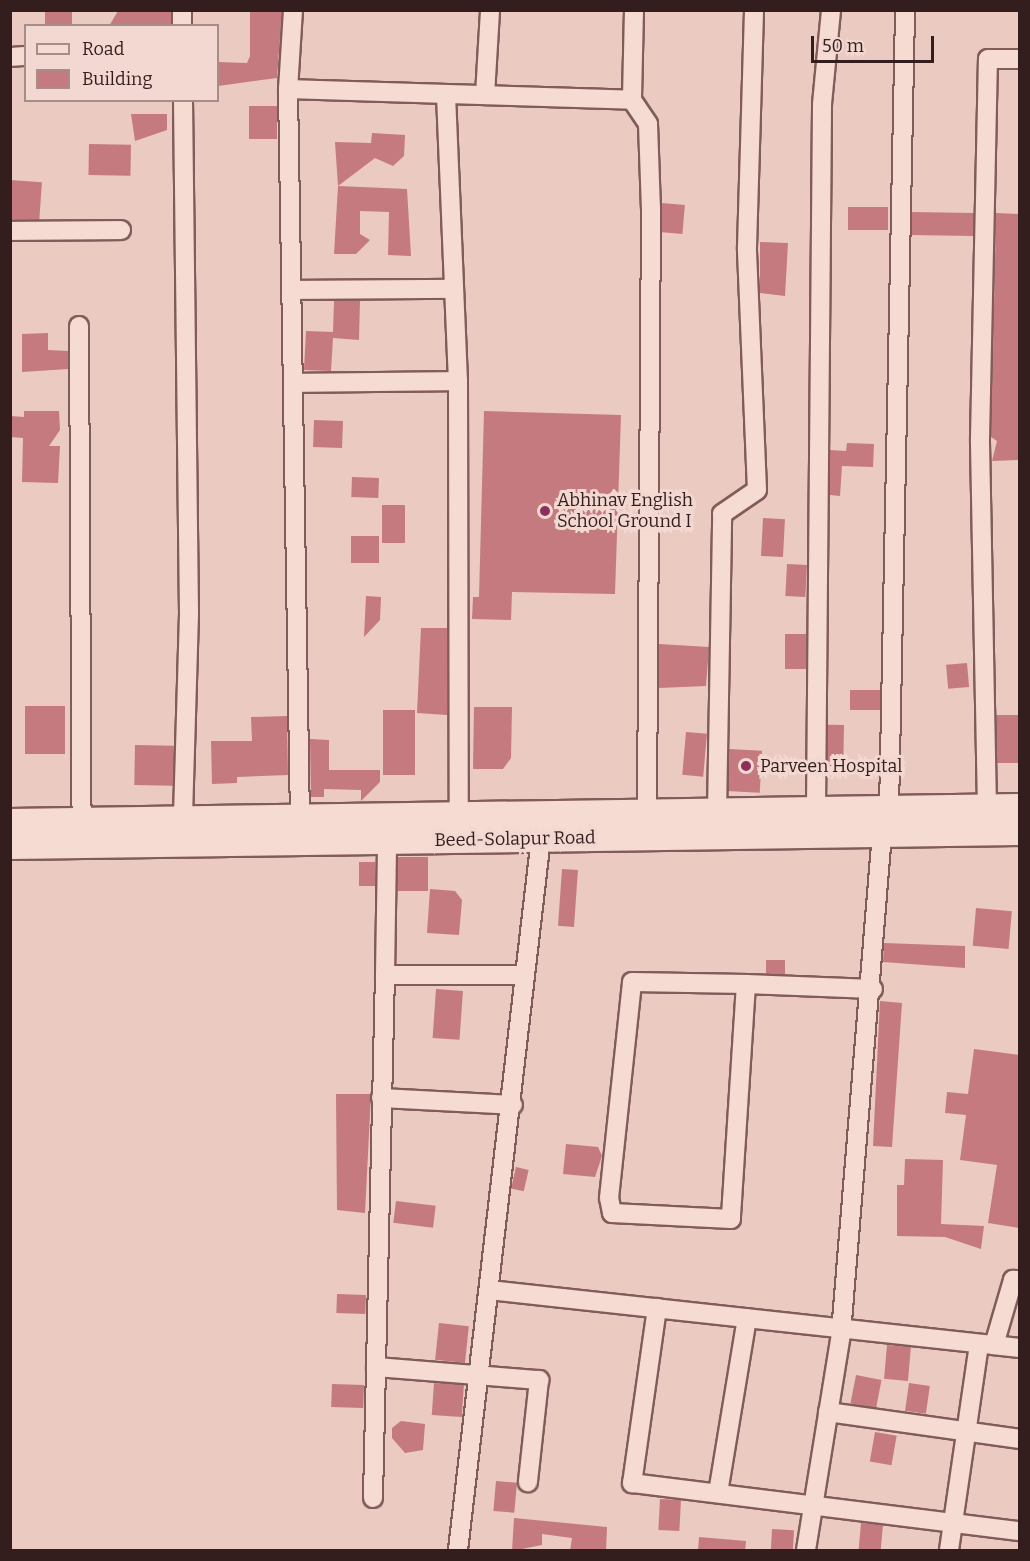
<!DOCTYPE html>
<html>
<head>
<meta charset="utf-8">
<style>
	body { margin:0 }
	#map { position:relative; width:1030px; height:1561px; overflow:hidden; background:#eacac1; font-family:Bitter,serif }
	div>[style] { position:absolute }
	.building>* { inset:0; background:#c57a7f; transform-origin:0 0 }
	.roads { filter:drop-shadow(2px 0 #825c5a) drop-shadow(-2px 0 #825c5a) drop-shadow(0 2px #825c5a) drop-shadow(0 -2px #825c5a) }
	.minor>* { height:18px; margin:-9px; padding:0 9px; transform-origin:9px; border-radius:9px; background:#f6dbd3 }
	.secondary>* { height:26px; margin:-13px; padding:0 13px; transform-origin:13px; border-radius:13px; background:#f6dbd3 }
	.dots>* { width:16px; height:16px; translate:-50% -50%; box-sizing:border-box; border:3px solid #f2d8d0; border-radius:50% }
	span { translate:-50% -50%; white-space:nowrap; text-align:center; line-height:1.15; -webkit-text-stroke:6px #f2d8d0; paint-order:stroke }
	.poi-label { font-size:18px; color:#331d1d }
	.left { translate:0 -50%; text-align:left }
	.street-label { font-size:18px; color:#331d1d }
	.frame { position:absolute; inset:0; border:12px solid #331d1d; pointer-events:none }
	.legend { position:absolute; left:24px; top:24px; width:195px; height:78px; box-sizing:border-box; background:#f2d8d0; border:2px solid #a68d88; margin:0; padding:8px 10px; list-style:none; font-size:18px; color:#331d1d }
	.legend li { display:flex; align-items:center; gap:12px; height:30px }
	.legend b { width:30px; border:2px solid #a68d88 }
	.scale { position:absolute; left:811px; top:36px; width:123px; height:27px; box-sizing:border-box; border:3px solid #331d1d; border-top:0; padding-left:8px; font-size:18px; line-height:21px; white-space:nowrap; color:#331d1d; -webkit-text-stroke:4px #f2d8d0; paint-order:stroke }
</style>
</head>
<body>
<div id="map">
	<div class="building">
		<i style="left:45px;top:10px;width:27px;height:16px"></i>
		<i style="clip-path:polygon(171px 10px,171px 26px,109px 26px,118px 11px)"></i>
		<i style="clip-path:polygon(250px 11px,282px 11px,277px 78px,218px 86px,218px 62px,247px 63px,250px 56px)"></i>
		<i style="left:249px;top:106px;width:28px;height:33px"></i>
		<i style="clip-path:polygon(131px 114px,167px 114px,167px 130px,135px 141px)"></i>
		<i style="clip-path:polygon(372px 133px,405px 135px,404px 156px,393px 166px,375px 158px,338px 186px,335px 142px,371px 143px)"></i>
		<i style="left:89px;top:144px;width:42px;height:31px;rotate:1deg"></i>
		<i style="left:10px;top:180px;width:32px;height:40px;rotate:4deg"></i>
		<i style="clip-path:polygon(338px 186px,407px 189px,411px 256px,388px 255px,389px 212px,360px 211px,360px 234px,370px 240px,356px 254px,334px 254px)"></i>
		<i style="left:662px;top:203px;width:23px;height:29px;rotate:5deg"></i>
		<i style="left:848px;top:207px;width:40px;height:23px"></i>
		<i style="left:912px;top:212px;width:62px;height:23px;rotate:1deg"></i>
		<i style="clip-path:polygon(996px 213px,1020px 214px,1019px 460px,992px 461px,997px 441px,991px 437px)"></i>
		<i style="clip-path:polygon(760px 242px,788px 243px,785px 296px,760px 293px)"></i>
		<i style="clip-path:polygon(334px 301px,360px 301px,359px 340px,333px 338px,331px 371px,304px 370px,306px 331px,333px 332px)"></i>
		<i style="clip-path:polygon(48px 333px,48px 350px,68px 351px,68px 369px,22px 372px,22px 334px)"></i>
		<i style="clip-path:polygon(24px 411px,59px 411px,60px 430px,49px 446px,60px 446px,58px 483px,22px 482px,23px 438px,10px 437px,10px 416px,24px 417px)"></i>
		<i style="clip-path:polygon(484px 411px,621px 415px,615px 594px,512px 592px,511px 620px,472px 619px,473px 597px,479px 597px)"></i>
		<i style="left:314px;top:420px;width:29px;height:27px;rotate:2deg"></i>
		<i style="clip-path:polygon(847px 443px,874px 444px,873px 467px,842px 466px,840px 496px,830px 495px,830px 450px,846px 451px)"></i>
		<i style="left:352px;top:477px;width:27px;height:20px;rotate:2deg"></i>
		<i style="left:382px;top:505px;width:23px;height:38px"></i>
		<i style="left:763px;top:518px;width:22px;height:38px;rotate:3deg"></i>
		<i style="left:351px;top:536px;width:28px;height:27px"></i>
		<i style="left:787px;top:564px;width:20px;height:32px;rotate:3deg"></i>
		<i style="clip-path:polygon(366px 596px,381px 597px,380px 620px,364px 637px)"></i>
		<i style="clip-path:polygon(421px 628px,447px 628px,447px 715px,417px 713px)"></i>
		<i style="left:785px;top:634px;width:21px;height:35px"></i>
		<i style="clip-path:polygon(659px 644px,709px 647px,706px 686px,659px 688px)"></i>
		<i style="left:967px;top:663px;width:24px;height:21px;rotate:85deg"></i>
		<i style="left:850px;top:690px;width:30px;height:20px"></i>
		<i style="left:25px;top:706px;width:40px;height:48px"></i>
		<i style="clip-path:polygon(474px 707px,512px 707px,511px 758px,503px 769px,473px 769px)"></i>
		<i style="left:383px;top:710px;width:32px;height:65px"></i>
		<i style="left:996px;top:715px;width:24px;height:48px"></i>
		<i style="clip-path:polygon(287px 716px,288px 775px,237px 777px,237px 783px,212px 784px,211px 741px,252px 741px,251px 717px)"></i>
		<i style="left:844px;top:725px;width:48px;height:16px;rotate:91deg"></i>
		<i style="left:686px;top:732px;width:21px;height:43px;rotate:5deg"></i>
		<i style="clip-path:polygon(310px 739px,329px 740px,329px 770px,380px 770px,380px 782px,361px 801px,361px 790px,324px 789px,324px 797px,311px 797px)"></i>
		<i style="left:135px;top:745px;width:39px;height:40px;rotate:1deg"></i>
		<i style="left:729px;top:749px;width:33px;height:42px;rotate:3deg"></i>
		<i style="left:398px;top:857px;width:30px;height:34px"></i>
		<i style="left:359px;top:862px;width:16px;height:24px"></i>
		<i style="left:562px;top:869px;width:16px;height:57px;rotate:4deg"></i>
		<i style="clip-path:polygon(430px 889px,455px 891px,462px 900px,459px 935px,427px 933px)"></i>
		<i style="left:976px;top:908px;width:36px;height:38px;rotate:5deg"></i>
		<i style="clip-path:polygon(884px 943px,965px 946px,965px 968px,883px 962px)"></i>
		<i style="left:766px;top:960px;width:19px;height:14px"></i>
		<i style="left:436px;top:989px;width:27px;height:49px;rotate:4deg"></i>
		<i style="clip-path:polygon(880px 1001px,902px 1003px,892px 1147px,873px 1146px)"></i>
		<i style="clip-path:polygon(974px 1049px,1020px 1055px,1020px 1228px,988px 1223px,997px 1165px,960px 1160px,966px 1115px,945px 1113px,947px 1092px,968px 1094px)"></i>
		<i style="clip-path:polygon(336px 1094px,371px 1094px,365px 1213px,337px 1210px)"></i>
		<i style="clip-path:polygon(566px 1144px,598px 1147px,602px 1156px,595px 1177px,563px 1174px)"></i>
		<i style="clip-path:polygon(905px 1159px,943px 1160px,941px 1224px,984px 1226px,981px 1249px,945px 1237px,897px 1236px,897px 1185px,904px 1185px)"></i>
		<i style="left:516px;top:1167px;width:13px;height:22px;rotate:13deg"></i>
		<i style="left:396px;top:1201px;width:40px;height:22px;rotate:7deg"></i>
		<i style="left:337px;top:1294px;width:29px;height:19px;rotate:2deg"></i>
		<i style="left:439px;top:1323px;width:30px;height:37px;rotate:6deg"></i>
		<i style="left:887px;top:1345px;width:24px;height:34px;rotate:5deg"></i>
		<i style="left:856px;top:1375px;width:26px;height:29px;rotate:11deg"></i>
		<i style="left:434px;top:1383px;width:30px;height:32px;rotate:4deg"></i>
		<i style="left:909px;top:1383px;width:21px;height:28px;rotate:8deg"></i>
		<i style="left:332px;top:1384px;width:32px;height:23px;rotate:2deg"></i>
		<i style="clip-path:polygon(401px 1421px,425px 1424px,423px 1450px,405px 1453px,392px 1438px,392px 1428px)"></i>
		<i style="left:875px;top:1432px;width:22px;height:30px;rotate:10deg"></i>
		<i style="left:496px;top:1481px;width:21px;height:30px;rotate:5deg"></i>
		<i style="left:660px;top:1499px;width:21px;height:31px;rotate:3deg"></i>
		<i style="clip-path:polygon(514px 1518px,607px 1527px,606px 1551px,570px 1551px,572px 1538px,542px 1534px,542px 1545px,512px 1551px)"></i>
		<i style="left:861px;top:1523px;width:22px;height:28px;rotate:5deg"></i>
		<i style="left:772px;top:1529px;width:22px;height:22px;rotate:3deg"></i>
		<i style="clip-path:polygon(699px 1537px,746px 1541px,745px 1551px,698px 1551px)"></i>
	</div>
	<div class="roads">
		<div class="minor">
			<i style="left:182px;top:10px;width:16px;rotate:90deg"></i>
			<i style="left:293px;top:10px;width:79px;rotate:93.6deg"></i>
			<i style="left:288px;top:89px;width:730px;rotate:89.06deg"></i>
			<i style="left:634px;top:10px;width:90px;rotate:91.3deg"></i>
			<i style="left:632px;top:100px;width:29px;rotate:56deg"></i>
			<i style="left:648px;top:124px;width:84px;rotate:88deg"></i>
			<i style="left:651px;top:208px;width:605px;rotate:90.38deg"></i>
			<i style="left:10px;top:57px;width:16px;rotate:-4deg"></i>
			<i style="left:288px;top:89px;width:344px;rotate:1.8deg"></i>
			<i style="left:446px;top:95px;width:286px;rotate:87.6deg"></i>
			<i style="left:458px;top:381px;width:435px;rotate:89.9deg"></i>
			<i style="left:485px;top:95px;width:85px;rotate:-86.6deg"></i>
			<i style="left:183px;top:100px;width:514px;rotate:89.33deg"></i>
			<i style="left:189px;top:614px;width:206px;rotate:91.7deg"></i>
			<i style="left:10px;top:231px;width:111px;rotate:-0.5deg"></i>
			<i style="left:294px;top:290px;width:159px;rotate:-0.4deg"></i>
			<i style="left:79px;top:326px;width:495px;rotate:89.7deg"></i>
			<i style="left:294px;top:383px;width:164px;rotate:-0.7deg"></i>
			<i style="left:987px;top:808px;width:369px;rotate:-91.1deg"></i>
			<i style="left:980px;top:439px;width:380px;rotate:-88.8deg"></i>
			<i style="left:988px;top:59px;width:32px"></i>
			<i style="left:889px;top:809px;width:799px;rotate:-88.85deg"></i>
			<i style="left:816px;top:810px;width:706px;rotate:-89.51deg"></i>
			<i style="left:822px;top:104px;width:94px;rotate:-84.5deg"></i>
			<i style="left:717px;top:812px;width:298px;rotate:-89deg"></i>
			<i style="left:722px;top:514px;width:42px;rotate:-34.4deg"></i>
			<i style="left:757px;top:490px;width:243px;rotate:-92.4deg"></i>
			<i style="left:747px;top:247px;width:237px;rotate:-88.3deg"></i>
			<i style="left:385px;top:975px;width:133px;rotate:-89.1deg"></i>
			<i style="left:746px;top:984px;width:235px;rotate:93.7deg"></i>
			<i style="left:731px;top:1219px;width:119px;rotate:-177.1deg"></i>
			<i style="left:612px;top:1213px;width:15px;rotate:-101deg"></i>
			<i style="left:609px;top:1198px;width:217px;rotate:-83.9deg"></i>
			<i style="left:632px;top:982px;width:114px;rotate:1deg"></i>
			<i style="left:746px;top:984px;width:127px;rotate:2.3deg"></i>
			<i style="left:381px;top:1098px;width:132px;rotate:3deg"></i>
			<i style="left:489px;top:1290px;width:534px;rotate:6.23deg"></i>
			<i style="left:657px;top:1308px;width:177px;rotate:98.1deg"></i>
			<i style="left:632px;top:1483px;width:391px;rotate:7.1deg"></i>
			<i style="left:994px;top:1345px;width:68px;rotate:-73.7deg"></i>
			<i style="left:1013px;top:1280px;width:7px"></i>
			<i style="left:376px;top:1367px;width:164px;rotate:4.6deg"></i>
			<i style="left:539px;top:1380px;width:103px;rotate:96.2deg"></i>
			<i style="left:828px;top:1412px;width:194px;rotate:8deg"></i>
			<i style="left:718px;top:1493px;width:177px;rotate:-80.6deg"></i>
			<i style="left:373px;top:1498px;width:523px;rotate:-88.69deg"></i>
			<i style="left:385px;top:975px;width:140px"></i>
			<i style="left:458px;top:1550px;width:717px;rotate:-83.35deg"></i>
			<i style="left:806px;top:1550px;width:220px;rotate:-80.8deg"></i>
			<i style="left:841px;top:1333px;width:502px;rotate:-85.31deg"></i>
			<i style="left:949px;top:1550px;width:208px;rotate:-81.7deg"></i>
		</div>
		<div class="secondary">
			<i style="left:10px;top:822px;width:1010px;rotate:-0.85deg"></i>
			<i style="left:10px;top:846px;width:1010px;rotate:-0.79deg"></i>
		</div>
	</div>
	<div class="dots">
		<i style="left:545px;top:511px;background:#8c2f5d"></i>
		<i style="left:746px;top:766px;background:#8c2f5d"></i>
	</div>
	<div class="poi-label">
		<span class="left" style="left:557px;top:511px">Abhinav English<br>School Ground I</span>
		<span class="left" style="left:760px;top:766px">Parveen Hospital</span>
	</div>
	<div class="street-label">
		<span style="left:515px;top:839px;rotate:-1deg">Beed-Solapur Road</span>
	</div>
	<div class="frame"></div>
	<ul class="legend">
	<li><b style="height:8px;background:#f6dbd3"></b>Road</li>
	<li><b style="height:16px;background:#c57a7f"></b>Building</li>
	</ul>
	<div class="scale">50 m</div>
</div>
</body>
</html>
